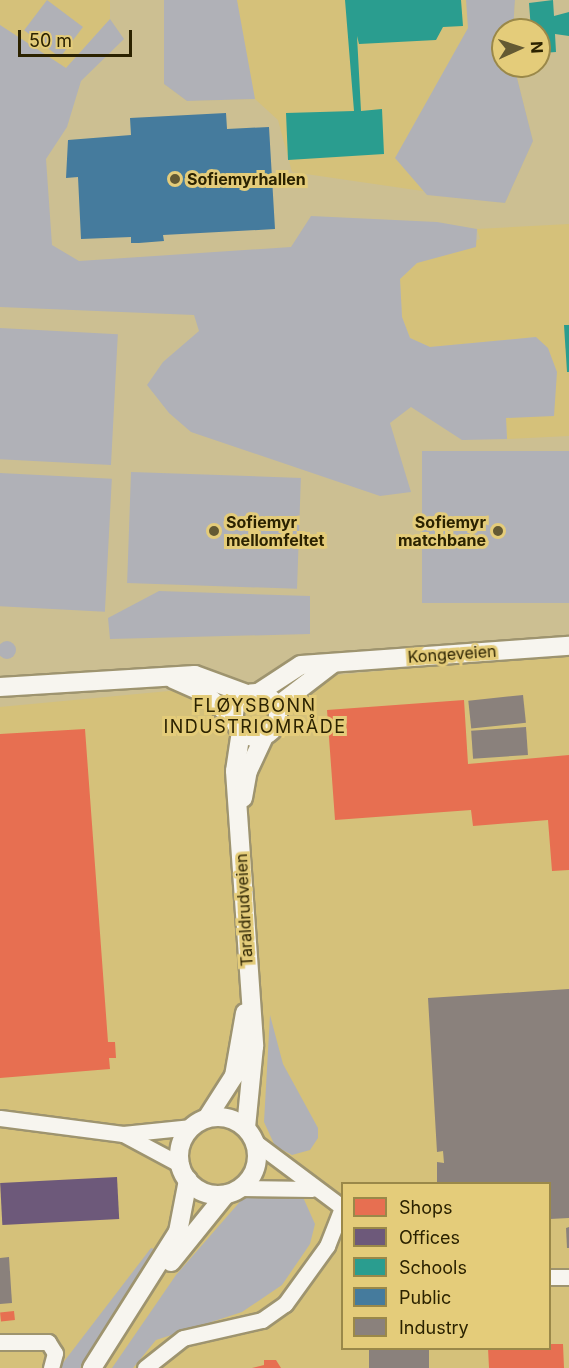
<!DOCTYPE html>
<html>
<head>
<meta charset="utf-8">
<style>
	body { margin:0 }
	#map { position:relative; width:569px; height:1368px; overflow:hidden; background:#ccbf92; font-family:Inter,sans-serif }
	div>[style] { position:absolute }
	.built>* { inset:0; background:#d5c17a }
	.green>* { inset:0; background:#b0b1b7; transform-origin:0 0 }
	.round { border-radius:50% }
	.shops>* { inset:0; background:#e76f51; transform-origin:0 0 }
	.offices>* { inset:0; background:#6d597a; transform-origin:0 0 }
	.schools>* { inset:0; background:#2a9d8f }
	.public>* { inset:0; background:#457b9d }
	.industry>* { inset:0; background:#8a817c; transform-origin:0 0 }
	.roads { filter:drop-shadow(2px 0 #9e946f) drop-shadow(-2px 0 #9e946f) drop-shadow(0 2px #9e946f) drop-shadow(0 -2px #9e946f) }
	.minor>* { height:15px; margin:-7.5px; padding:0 7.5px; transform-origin:7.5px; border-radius:7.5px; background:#f7f5ef }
	.major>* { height:18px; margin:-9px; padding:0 9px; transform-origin:9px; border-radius:9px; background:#f7f5ef }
	.major>.ring { margin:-9px; padding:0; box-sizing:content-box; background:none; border:18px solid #f7f5ef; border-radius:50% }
	.dots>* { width:16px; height:16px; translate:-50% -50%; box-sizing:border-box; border:3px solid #e4cc7a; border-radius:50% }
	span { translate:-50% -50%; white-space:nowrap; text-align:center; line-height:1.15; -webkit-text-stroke:6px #e4cc7a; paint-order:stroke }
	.poi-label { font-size:16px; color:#2b2200; font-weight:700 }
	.left { translate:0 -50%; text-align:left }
	.right { translate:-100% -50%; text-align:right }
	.street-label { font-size:16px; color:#2b2200 }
	.neighbourhood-label { font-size:18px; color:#2b2200; letter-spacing:1.5px }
	.legend { position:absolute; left:341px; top:1182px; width:210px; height:168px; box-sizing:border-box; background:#e4cc7a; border:2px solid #9a8849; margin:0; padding:8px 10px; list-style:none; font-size:18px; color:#2b2200 }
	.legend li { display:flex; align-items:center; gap:12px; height:30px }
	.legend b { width:30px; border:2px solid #9a8849 }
	.north { position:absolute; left:491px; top:18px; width:60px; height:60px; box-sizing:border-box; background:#e4cc7a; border:2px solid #9a8849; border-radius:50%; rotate:87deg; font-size:16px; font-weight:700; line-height:24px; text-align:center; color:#2b2200 }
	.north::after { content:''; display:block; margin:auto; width:21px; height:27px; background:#635933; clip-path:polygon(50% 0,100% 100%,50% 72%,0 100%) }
	.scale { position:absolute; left:18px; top:30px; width:114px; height:27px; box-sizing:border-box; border:3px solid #2b2200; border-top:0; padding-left:8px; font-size:18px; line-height:21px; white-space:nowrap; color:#2b2200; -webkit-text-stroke:4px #e4cc7a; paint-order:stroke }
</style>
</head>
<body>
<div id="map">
	<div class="built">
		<i style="clip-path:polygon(0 0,110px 0,110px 19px,66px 68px,0 25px)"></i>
		<i style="clip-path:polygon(164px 0,515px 0,513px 30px,503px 30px,503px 66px,514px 66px,533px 141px,505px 203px,292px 172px,278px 120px,255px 99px,187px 101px,164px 84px)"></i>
		<i style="clip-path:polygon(569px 224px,569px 436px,507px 439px,506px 418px,536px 337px,430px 347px,410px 338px,402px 317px,400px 279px,417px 263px,480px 239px,477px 229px)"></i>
		<i style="clip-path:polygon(evenodd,569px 653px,569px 1368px,0 1368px,0 707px,569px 653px,342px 1184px,550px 1184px,550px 1348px,342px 1348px,342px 1184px)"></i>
	</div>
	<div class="green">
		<i style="left:47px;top:0;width:45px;height:38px;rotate:37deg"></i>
		<i style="clip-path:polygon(164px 0,237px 0,255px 99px,187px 101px,164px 84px)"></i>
		<i style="clip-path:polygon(466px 0,515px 0,513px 30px,503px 30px,503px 66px,514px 66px,533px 141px,505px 203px,427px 195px,395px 158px,468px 28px)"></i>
		<i style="clip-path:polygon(110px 19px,124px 39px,81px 81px,67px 127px,46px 159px,52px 245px,79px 261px,291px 247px,311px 216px,437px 222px,477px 229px,476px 247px,417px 263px,400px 279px,402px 317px,410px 338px,430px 347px,536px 337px,548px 348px,557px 372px,554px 416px,506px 418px,507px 439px,462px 440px,411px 407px,390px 423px,411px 492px,380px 496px,191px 432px,169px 413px,147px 385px,163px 362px,199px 331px,194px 315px,0 307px,0 25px,66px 68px)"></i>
		<i style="left:0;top:328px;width:118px;height:131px;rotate:3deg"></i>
		<i style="left:569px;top:451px;width:152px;height:147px;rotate:90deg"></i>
		<i style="left:131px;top:472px;width:170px;height:111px;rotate:2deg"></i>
		<i style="left:0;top:473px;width:112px;height:133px;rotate:3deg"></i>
		<i style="clip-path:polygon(159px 591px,310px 596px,310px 634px,110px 639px,108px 618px)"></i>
		<i class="round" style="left:-2px;top:641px;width:18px;height:18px"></i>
		<i style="clip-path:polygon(270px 1015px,283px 1064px,318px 1128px,318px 1138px,310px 1150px,292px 1155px,275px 1146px,264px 1122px)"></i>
		<i style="clip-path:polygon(267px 1186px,302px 1195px,315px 1224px,310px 1244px,282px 1285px,242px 1312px,156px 1340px,133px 1368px,112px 1368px,176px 1275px,244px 1197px)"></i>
		<i style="clip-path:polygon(151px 1248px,158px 1250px,127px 1306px,80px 1368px,59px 1368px)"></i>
	</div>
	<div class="shops">
		<i style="clip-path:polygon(464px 700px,468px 764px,569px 755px,569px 870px,552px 871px,548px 820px,473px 826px,471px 810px,335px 820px,327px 710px)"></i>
		<i style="clip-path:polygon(85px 729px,108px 1042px,115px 1042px,116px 1058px,109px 1058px,110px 1069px,0 1078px,0 734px)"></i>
		<i style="left:14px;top:1311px;width:9px;height:14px;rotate:84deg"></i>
		<i style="clip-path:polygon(550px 1344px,563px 1344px,564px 1368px,489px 1368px,488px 1348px,550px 1348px)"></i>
		<i style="clip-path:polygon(264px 1360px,276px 1360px,281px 1368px,252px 1368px,264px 1365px)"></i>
	</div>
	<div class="offices">
		<i style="left:117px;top:1177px;width:42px;height:117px;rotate:87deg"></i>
	</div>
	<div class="schools">
		<i style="clip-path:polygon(345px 0,461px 0,463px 26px,443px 27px,436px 40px,359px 44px,357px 36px,361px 111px,382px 109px,384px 154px,288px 160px,286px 113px,354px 111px)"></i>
		<i style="clip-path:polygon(553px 0,554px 16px,569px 12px,569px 36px,555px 34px,556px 52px,542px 53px,539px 30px,531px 30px,529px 3px)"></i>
		<i style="clip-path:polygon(564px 325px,569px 325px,569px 372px,567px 372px)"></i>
	</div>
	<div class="public">
		<i style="clip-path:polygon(226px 113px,227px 129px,269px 127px,275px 229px,163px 235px,164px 241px,139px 243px,131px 243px,131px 237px,81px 239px,78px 177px,66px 178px,68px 140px,131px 135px,130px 118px)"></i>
	</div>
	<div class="industry">
		<i style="left:523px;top:695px;width:28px;height:55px;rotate:84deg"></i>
		<i style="left:526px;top:727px;width:28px;height:55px;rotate:86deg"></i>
		<i style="clip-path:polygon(569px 989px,569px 1218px,550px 1219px,550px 1184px,437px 1184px,437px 1162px,444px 1163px,443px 1151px,437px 1152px,428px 998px)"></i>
		<i style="clip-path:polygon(569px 1227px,569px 1248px,567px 1248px,566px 1228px)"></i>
		<i style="clip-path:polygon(9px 1257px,12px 1303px,0 1304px,0 1258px)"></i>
		<i style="left:369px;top:1348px;width:60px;height:20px"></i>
	</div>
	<div class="roads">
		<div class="minor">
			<i style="left:0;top:1118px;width:124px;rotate:7.4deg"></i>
			<i style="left:123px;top:1134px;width:66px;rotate:28.1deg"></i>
			<i style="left:123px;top:1134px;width:69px;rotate:-5.8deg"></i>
			<i style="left:255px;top:1142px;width:109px;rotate:36.8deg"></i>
			<i style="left:241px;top:1188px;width:71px;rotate:0.8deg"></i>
			<i style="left:550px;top:1277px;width:19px"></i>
			<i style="left:0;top:1342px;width:48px"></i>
			<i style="left:48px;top:1342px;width:13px;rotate:58deg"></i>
			<i style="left:55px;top:1353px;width:16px;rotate:105deg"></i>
			<i style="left:145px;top:1368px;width:48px;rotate:-38.3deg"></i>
			<i style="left:183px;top:1338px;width:81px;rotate:-12.8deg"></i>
			<i style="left:262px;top:1320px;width:28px;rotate:-35deg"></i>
			<i style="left:285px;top:1304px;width:72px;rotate:-54.1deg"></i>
			<i style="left:327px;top:1246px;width:41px;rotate:-68.5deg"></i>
		</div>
		<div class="major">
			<i style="left:173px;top:679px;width:34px;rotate:24deg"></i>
			<i style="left:204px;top:693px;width:38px;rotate:41deg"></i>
			<i style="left:0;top:687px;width:195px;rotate:-3.5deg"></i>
			<i style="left:195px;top:675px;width:55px;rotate:20.1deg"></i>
			<i class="ring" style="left:234px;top:693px;width:26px;height:26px"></i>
			<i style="left:258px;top:693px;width:51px;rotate:-33.1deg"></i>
			<i style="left:301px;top:665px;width:269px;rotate:-4.1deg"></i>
			<i style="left:276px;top:707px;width:71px;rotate:-37.5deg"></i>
			<i style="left:241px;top:731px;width:40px;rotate:98.5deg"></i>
			<i style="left:235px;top:771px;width:276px;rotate:86deg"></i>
			<i style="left:254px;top:1046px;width:82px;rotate:95.6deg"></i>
			<i style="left:243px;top:798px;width:27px;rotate:-80deg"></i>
			<i style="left:248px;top:771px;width:40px;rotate:-65deg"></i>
			<i class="ring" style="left:179px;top:1117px;width:60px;height:60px"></i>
			<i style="left:207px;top:1118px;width:50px;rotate:-57.3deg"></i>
			<i style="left:234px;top:1076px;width:64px;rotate:-80.1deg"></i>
			<i style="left:171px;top:1262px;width:87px;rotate:-51deg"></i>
			<i style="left:92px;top:1368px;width:161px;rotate:-57.7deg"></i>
			<i style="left:178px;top:1232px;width:53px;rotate:-79.1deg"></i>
		</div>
	</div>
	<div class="dots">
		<i style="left:175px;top:179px;background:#635933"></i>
		<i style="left:214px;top:531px;background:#635933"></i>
		<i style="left:498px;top:531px;background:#635933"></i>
	</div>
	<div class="poi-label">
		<span class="left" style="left:187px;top:179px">Sofiemyrhallen</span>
		<span class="left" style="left:226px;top:531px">Sofiemyr<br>mellomfeltet</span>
		<span class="right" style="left:486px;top:531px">Sofiemyr<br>matchbane</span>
	</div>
	<div class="street-label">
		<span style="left:452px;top:654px;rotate:-4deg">Kongeveien</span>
		<span style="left:244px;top:910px;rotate:-93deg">Taraldrudveien</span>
	</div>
	<div class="neighbourhood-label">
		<span style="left:255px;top:717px">FLØYSBONN<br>INDUSTRIOMRÅDE</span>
	</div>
	<ul class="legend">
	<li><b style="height:16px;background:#e76f51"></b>Shops</li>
	<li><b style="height:16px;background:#6d597a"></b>Offices</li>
	<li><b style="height:16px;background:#2a9d8f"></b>Schools</li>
	<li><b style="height:16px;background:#457b9d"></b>Public</li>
	<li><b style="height:16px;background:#8a817c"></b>Industry</li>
	</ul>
	<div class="north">N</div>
	<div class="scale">50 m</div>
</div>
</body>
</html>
